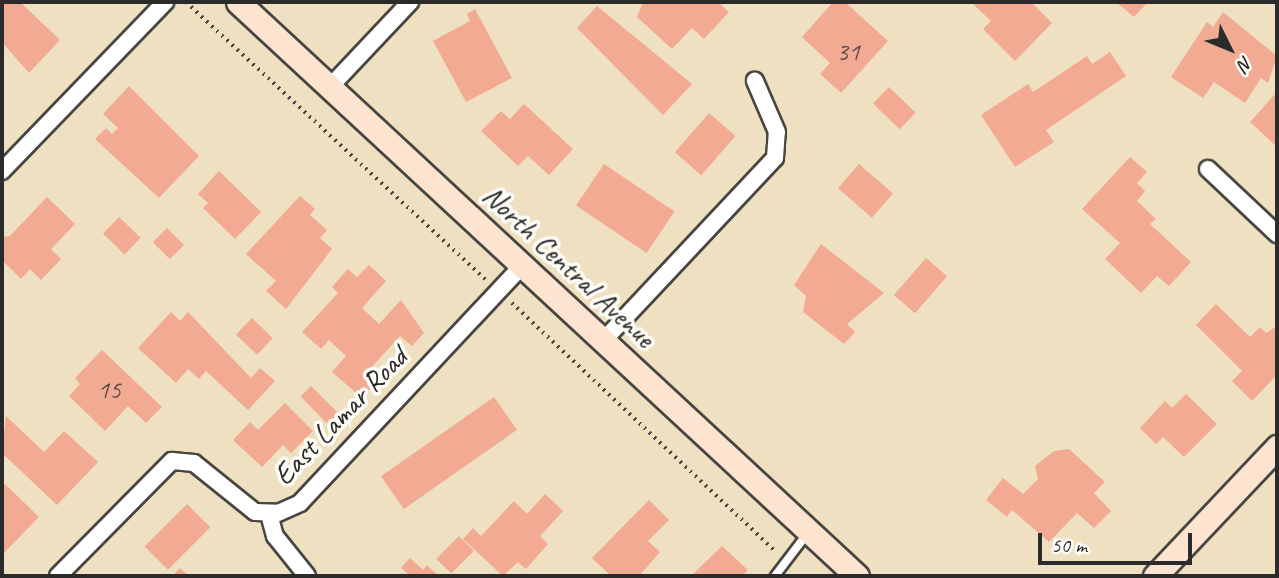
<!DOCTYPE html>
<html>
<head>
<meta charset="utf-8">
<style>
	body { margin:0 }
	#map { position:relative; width:1279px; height:578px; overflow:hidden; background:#eee0c0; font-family:Caveat,sans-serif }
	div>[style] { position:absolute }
	.building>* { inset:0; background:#f2aa93; transform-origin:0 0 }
	.path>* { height:3.5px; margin-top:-1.75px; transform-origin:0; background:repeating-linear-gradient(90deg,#484641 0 2px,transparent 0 7px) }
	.roads { filter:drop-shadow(2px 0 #484641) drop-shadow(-2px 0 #484641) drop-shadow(0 2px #484641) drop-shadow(0 -2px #484641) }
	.service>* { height:8px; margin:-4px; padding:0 4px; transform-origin:4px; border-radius:4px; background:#fff }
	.minor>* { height:16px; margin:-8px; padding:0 8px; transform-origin:8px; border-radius:8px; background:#fff }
	.secondary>* { height:23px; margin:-11.5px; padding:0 11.5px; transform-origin:11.5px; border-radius:11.5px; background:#fde4d0 }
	span { translate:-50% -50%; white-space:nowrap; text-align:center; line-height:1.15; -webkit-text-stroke:7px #fdfcf7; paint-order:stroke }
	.number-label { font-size:26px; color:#5d4b45 }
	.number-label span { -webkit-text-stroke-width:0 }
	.street-label { font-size:30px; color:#2b2b2b }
	.frame { position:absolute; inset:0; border:4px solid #2b2b2b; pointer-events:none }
	.north { position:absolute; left:1195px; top:14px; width:70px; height:70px; -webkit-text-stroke:5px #fdfcf7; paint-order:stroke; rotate:133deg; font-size:19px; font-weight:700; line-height:28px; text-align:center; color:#2b2b2b }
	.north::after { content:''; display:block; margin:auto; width:24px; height:32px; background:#2b2b2b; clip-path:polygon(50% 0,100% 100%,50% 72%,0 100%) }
	.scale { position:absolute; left:1038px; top:533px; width:154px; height:32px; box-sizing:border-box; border:4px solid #2b2b2b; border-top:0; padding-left:9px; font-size:21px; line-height:24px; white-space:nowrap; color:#2b2b2b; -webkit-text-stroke:5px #fdfcf7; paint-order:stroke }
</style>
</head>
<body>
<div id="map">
	<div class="building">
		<i style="clip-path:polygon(2px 2px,20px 2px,60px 40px,29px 73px,2px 42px)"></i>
		<i style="clip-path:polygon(643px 2px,718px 2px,729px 12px,704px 39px,692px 28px,672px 49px,637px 17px)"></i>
		<i style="clip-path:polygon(833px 2px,845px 2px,888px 41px,841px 93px,820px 74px,830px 63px,802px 37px)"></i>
		<i style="clip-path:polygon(971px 2px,1031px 2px,1052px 23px,1015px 61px,983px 29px,991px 21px)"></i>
		<i style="clip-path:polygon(1116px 2px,1144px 2px,1146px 4px,1134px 17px)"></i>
		<i style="clip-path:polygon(597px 6px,692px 84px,663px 115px,577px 28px)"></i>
		<i style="clip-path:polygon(475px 9px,512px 78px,466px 102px,433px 41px,470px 21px,467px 14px)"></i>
		<i style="clip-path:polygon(1223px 12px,1277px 56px,1268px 83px,1261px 78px,1245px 103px,1214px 82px,1203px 98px,1171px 77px,1207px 22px,1213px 27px)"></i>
		<i style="clip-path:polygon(1110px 52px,1126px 76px,1046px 130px,1054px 142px,1015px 167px,981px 115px,1028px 84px,1033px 92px,1087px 56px,1092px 64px)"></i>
		<i style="clip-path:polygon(129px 86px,199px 156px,159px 198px,95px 139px,106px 128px,112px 134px,118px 128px,103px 114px)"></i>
		<i style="left:889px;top:87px;width:37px;height:23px;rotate:44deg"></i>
		<i style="clip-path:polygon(1277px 92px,1277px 147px,1250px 122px)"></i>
		<i style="clip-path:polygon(524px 104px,573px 149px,549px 175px,528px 156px,518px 166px,481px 131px,501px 111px,510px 119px)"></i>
		<i style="left:709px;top:113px;width:35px;height:52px;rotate:41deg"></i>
		<i style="clip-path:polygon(1130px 157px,1147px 172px,1137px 183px,1145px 191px,1137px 201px,1156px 219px,1150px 224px,1191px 262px,1169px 286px,1157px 276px,1141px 293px,1105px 259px,1120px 243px,1082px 209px)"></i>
		<i style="left:604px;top:164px;width:85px;height:50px;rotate:34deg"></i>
		<i style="left:859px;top:164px;width:45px;height:32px;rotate:41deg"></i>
		<i style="clip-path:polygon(219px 171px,261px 212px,235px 239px,203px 208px,208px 203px,198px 194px)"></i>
		<i style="clip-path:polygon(300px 196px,315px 209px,310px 215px,327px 230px,320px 238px,332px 249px,286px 309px,266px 291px,276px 281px,246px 254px)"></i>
		<i style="clip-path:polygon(47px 197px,75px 224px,51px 249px,61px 259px,41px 280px,30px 269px,21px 279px,2px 260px,2px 237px,10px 236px)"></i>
		<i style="left:119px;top:217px;width:30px;height:23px;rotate:44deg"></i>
		<i style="left:167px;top:228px;width:24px;height:20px;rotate:45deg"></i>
		<i style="clip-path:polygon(821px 244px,884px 293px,847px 324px,855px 332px,844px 344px,803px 312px,806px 296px,794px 285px)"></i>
		<i style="left:926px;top:258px;width:28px;height:49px;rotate:41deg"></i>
		<i style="clip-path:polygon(369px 265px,386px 281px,362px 308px,379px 324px,401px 300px,424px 333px,412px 346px,400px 336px,370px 369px,380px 378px,362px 398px,332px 372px,346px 356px,329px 340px,321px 349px,302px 332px,338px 293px,332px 287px,348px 269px,357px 277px)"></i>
		<i style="clip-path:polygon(1216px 304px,1250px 337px,1260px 327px,1266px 333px,1277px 326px,1277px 375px,1252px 401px,1232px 381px,1242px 371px,1196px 325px)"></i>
		<i style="clip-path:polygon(171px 312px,180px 321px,188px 312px,251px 378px,260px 368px,275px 381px,248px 410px,206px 371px,199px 379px,188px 369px,176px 383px,138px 348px)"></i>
		<i style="left:252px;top:318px;width:29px;height:23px;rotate:44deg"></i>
		<i style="clip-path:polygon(102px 350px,162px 407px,146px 423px,128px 406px,105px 431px,69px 396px,80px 384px,75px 378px)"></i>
		<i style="left:311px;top:386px;width:44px;height:15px;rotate:45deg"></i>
		<i style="clip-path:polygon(1186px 394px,1217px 424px,1184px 457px,1163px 437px,1156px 444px,1140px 428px,1165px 401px,1172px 408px)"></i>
		<i style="left:494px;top:397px;width:40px;height:138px;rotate:55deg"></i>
		<i style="clip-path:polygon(285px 403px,313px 431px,291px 453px,283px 445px,262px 467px,233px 440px,250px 422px,258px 430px)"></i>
		<i style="clip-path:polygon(6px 416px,44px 452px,64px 431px,98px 462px,57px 505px,2px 453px)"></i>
		<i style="clip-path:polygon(1069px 449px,1105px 482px,1094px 493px,1111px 511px,1094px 528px,1077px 513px,1049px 542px,1012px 510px,1007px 517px,986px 500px,1003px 478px,1023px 494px,1038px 479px,1035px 466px,1054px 451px)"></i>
		<i style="clip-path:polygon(5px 484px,39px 517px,2px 555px,2px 487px)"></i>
		<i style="clip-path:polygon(545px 494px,563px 511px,540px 536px,548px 544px,526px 569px,518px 562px,503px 576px,463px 539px,473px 528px,481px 536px,514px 501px,527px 514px)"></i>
		<i style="clip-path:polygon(649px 500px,669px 520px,648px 541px,660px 552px,639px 576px,611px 576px,592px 558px)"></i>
		<i style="left:187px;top:504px;width:33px;height:60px;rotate:45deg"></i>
		<i style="left:459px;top:536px;width:21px;height:32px;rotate:45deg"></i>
		<i style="clip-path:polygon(722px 546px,748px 570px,742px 576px,691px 576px)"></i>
		<i style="clip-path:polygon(410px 558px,423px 570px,427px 565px,439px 576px,410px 576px,401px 568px)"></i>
		<i style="clip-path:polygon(180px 568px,189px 576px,172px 576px)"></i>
	</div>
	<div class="path">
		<i style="left:186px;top:2px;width:408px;rotate:42.8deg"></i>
		<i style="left:512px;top:303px;width:363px;rotate:43.3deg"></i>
	</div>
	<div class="roads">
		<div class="service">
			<i style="left:775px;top:576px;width:53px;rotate:-52.7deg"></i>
		</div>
		<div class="minor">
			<i style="left:330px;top:87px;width:117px;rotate:-46.7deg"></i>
			<i style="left:1208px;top:169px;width:95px;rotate:43.3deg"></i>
			<i style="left:2px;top:171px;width:235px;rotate:-46deg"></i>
			<i style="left:603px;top:341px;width:251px;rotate:-46.8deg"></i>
			<i style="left:775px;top:158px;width:26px;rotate:-86deg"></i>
			<i style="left:777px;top:132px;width:56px;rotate:-113.3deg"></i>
			<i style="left:269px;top:514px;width:23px;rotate:75deg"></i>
			<i style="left:275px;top:536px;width:51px;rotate:51.3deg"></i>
			<i style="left:58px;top:576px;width:162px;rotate:-45.3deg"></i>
			<i style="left:172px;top:461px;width:22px;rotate:5deg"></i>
			<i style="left:194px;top:463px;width:78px;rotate:38.8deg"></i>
			<i style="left:255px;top:512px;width:23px;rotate:2deg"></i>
			<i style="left:278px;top:513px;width:24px;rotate:-24deg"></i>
			<i style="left:300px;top:503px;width:325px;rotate:-46.9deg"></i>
		</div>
		<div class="secondary">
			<i style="left:238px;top:2px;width:844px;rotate:42.84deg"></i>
			<i style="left:1155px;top:576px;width:178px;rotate:-46.6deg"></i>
		</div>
	</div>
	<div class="number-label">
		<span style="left:848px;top:52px">31</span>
		<span style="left:109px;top:390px">15</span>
	</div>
	<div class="street-label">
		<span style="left:569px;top:266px;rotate:43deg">North Central Avenue</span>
		<span style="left:340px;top:416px;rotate:-46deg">East Lamar Road</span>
	</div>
	<div class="frame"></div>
	<div class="north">N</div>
	<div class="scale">50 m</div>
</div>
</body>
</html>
